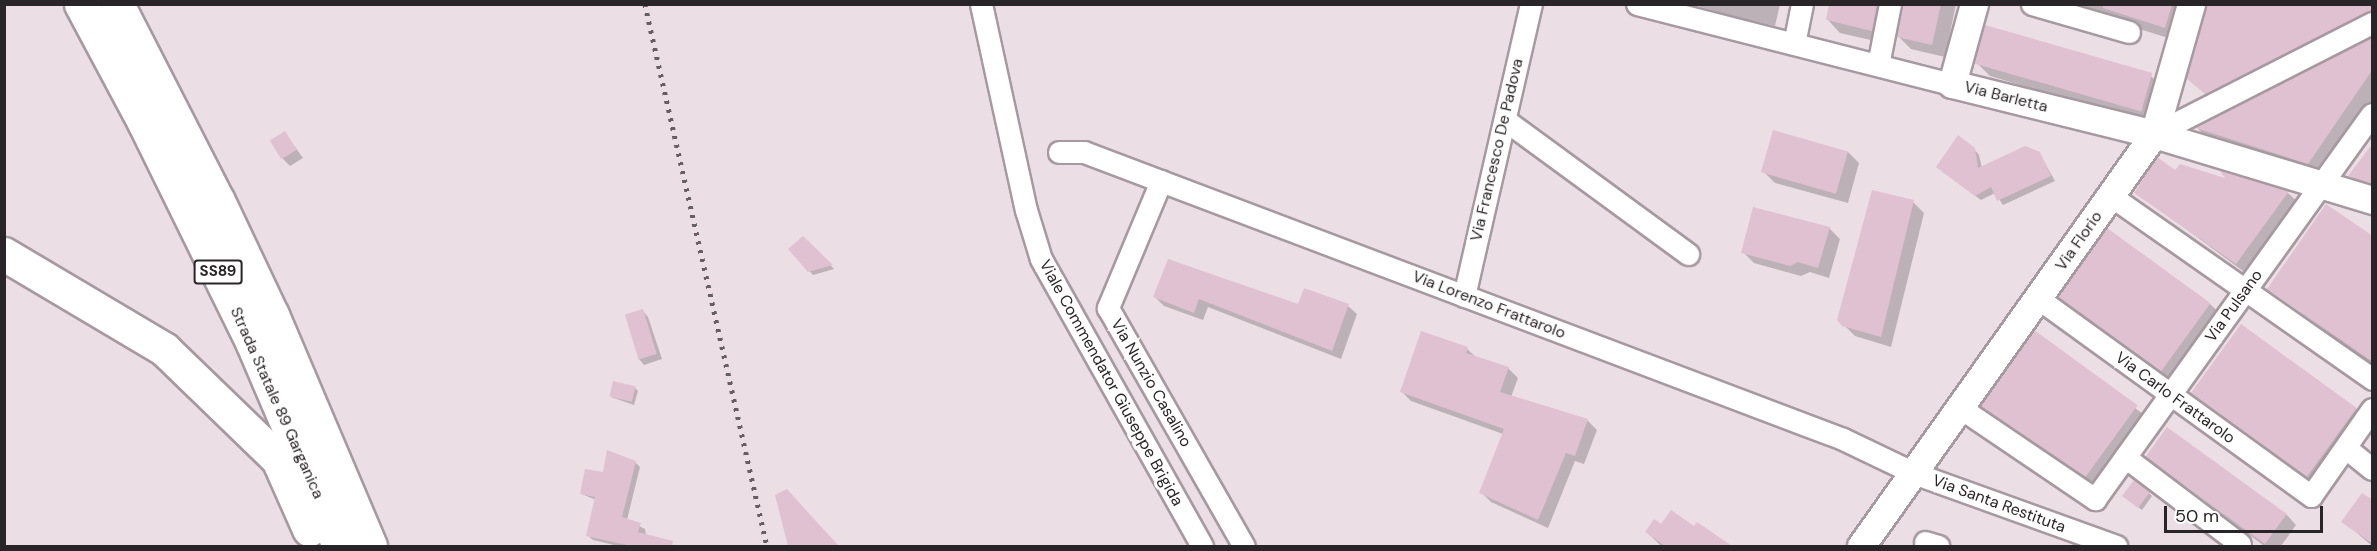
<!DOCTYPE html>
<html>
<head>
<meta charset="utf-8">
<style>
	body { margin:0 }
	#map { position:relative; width:2377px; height:551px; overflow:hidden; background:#ecdee5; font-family:"DM Sans",sans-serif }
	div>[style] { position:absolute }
	.shadow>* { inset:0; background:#0003; transform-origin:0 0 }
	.building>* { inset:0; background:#e0c1d2; transform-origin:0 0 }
	.roads { filter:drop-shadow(2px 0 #a699a0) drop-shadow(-2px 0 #a699a0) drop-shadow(0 2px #a699a0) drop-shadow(0 -2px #a699a0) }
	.minor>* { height:21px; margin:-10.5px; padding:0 10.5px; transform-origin:10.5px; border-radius:10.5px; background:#fff }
	.tertiary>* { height:27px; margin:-13.5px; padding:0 13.5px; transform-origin:13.5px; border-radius:13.5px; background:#fff }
	.trunk>* { height:33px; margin:-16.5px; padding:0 16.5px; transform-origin:16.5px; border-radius:16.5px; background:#fff }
	.rail>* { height:4.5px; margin-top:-2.25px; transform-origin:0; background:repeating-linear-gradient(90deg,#665e62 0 3px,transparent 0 9px) }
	span { translate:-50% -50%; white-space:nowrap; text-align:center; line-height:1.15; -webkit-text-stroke:6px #fff; paint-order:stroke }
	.shield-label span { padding:2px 4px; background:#fff; border:2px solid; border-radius:4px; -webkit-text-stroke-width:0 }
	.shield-label { font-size:15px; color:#292427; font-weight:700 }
	.street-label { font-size:16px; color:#292427 }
	.frame { position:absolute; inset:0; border:6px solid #292427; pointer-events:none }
	.scale { position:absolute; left:2164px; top:506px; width:159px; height:27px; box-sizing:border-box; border:3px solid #292427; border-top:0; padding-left:8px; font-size:18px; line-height:21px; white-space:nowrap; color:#292427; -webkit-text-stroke:4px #fff; paint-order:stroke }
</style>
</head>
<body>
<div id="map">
	<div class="shadow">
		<i style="clip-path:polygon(1691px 4px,1780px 4px,1775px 26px,1750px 20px,1740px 25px,1731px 16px)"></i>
		<i style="clip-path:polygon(1831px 4px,1956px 4px,1945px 57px,1911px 49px,1898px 36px,1903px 5px,1893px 9px,1884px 43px,1840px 33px,1828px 20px)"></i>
		<i style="clip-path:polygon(2059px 4px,2186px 4px,2178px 41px)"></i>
		<i style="left:2372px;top:4px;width:25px;height:191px;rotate:90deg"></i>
		<i style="clip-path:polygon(2372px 39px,2372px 106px,2322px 177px,2211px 141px,2198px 129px)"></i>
		<i style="clip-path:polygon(1976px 62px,2151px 76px,2165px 90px,2155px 125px,1990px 76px)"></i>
		<i style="clip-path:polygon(285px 133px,303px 158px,290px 166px,283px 159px)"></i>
		<i style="clip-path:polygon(2372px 146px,2372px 192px,2350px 176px)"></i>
		<i style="clip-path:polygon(1974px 149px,1979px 155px,1982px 168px,2039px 153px,2055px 181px,2003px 205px,1995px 193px,1981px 200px,1943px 172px)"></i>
		<i style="clip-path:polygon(1848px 152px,1859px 163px,1848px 203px,1775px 183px,1764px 172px)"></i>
		<i style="clip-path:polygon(2176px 172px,2228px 181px,2224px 173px,2288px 193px,2302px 206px,2251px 277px,2136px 192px)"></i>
		<i style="clip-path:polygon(1913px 202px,1924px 213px,1891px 347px,1855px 336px,1839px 320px)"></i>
		<i style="clip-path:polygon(1829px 228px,1840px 239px,1829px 278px,1810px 272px,1801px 276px,1754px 263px,1743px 252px)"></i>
		<i style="clip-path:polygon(803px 238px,834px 269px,813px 275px,790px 249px)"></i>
		<i style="clip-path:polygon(2372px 238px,2372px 364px,2269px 289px)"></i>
		<i style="clip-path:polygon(1169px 261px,1299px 306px,1348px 306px,1357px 314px,1341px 359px,1208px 307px,1203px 320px,1164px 306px,1155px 297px)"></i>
		<i style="clip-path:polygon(2060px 297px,2210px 304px,2224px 317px,2176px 385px)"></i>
		<i style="clip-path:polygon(643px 311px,648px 317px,662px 359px,644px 365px,639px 359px)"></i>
		<i style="clip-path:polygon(2034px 332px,2151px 420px,2101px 490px,1996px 419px,1982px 406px)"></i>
		<i style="clip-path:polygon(1467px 349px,1477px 358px,1508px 368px,1518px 378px,1511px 397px,1588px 421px,1597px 430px,1584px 464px,1575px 461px,1548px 528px,1491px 502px,1481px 492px,1503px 434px,1411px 401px,1402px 392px)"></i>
		<i style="clip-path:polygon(634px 387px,638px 391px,634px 405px,611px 397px)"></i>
		<i style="clip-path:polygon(2194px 393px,2356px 409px,2370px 422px,2323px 489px)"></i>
		<i style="clip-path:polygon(2148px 457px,2286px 514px,2296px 525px,2281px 546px,2264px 546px)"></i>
		<i style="clip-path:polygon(635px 462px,640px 467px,627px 520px,645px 529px,648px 546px,618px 546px,593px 540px,587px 535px,596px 500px,582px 494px,604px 474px)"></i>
		<i style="clip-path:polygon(787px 490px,837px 546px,789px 546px,777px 495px)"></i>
		<i style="clip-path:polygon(2149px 493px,2152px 496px,2142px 510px,2127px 499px)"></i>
		<i style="clip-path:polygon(2372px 502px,2372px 546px,2343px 521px)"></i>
		<i style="clip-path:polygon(1661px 526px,1694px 529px,1727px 546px,1661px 546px,1647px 532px)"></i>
	</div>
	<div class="building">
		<i style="clip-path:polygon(1829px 4px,1877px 4px,1872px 31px,1826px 20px)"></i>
		<i style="clip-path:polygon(1902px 4px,1941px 4px,1932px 45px,1897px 37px)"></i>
		<i style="clip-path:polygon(2103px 4px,2172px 4px,2165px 28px,2103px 8px)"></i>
		<i style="clip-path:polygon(2207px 4px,2373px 4px,2373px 10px,2205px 94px,2186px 78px)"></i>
		<i style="left:1985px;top:25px;width:174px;height:40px;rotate:16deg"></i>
		<i style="clip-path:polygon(2373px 37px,2373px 69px,2308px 164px,2196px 128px)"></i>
		<i style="left:1773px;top:130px;width:78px;height:44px;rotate:16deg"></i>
		<i style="left:285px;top:131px;width:22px;height:18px;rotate:58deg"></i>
		<i style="clip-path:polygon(1958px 135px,1975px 148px,1978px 168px,2025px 146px,2040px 152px,2051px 176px,1997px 201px,1991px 187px,1975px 196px,1936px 167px)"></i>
		<i style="clip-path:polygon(2373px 143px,2373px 184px,2348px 176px)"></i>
		<i style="clip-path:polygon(2157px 157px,2175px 170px,2180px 164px,2225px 178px,2220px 171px,2289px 191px,2236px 264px,2134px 193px)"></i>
		<i style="clip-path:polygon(1872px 190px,1914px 200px,1881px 337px,1842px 326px,1837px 320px)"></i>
		<i style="clip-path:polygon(2326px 204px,2373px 236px,2373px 362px,2267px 289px)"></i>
		<i style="clip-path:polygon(1753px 207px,1830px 227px,1818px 268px,1798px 262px,1790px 266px,1741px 253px)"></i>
		<i style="left:2107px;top:228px;width:128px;height:85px;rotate:36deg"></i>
		<i style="clip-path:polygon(803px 236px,833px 265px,808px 272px,788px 249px)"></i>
		<i style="clip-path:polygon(1168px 259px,1298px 304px,1304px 288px,1349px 304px,1332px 351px,1199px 299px,1194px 313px,1153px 297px)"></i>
		<i style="left:643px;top:309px;width:47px;height:19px;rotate:73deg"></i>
		<i style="left:2241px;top:324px;width:143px;height:85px;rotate:36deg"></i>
		<i style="left:2034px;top:330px;width:128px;height:93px;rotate:36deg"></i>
		<i style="clip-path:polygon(1421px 331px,1468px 347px,1466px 353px,1509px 367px,1500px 392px,1588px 419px,1575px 456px,1566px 453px,1538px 520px,1479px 493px,1504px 429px,1400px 392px)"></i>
		<i style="left:613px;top:381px;width:23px;height:16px;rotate:13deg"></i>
		<i style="left:2167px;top:427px;width:148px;height:37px;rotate:36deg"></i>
		<i style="clip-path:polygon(607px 450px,636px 461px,622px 517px,641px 523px,638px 532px,673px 541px,672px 546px,631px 546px,586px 536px,595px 497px,580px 494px,585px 469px,603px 472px)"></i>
		<i style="left:2134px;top:480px;width:20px;height:20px;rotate:37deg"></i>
		<i style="clip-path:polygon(787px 489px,804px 508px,839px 546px,788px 546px,775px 495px)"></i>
		<i style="clip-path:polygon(2362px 493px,2373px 500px,2373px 544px,2341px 522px)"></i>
		<i style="clip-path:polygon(1671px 510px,1694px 526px,1697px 522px,1732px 546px,1665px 546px,1645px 532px,1654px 519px,1661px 524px)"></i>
	</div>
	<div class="roads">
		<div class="minor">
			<i style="left:981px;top:4px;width:211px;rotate:77.7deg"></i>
			<i style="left:1026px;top:210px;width:51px;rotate:73deg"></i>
			<i style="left:1041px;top:259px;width:329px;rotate:60.7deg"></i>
			<i style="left:1637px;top:4px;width:325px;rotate:14.3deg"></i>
			<i style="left:2032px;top:4px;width:101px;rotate:16.1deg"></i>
			<i style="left:1794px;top:44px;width:41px;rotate:-78.7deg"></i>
			<i style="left:1878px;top:65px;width:62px;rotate:-78.9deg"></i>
			<i style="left:1505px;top:120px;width:227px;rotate:36.2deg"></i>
			<i style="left:2154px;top:134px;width:245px;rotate:-27deg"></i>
			<i style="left:1059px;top:152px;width:25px"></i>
			<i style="left:1084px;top:152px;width:811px;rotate:20.71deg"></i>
			<i style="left:1843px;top:439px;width:81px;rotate:25.6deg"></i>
			<i style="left:1916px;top:474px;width:213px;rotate:19.8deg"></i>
			<i style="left:1161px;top:181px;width:138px;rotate:112.7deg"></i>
			<i style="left:1108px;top:308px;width:274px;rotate:60.3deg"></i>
			<i style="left:2111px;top:196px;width:319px;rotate:35deg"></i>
			<i style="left:1464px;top:296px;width:300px;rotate:-77.1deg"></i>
			<i style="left:2039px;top:299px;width:336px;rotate:35.9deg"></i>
			<i style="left:2311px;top:496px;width:106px;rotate:-55deg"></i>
			<i style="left:1962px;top:409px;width:161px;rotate:34.1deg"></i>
			<i style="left:2095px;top:499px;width:474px;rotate:-54.3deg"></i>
			<i style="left:2346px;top:448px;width:33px;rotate:39deg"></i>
			<i style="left:2125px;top:457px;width:144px;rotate:37.1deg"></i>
			<i style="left:1925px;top:542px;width:14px;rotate:17deg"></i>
		</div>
		<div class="tertiary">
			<i style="left:1974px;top:4px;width:83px;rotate:105.4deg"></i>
			<i style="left:1952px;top:84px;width:208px;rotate:13.9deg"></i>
			<i style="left:2154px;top:134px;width:228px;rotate:16.8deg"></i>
			<i style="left:1861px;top:546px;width:506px;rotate:-54.58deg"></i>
			<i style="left:2154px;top:134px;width:135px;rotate:-74.1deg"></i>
		</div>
		<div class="trunk">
			<i style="left:81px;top:4px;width:134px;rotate:61.9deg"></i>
			<i style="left:144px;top:122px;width:247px;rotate:63.8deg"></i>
			<i style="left:253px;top:344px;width:220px;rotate:66.9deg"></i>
			<i style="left:117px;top:4px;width:221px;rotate:62.9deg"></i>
			<i style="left:218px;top:201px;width:126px;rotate:64.7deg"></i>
			<i style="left:272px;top:315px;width:251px;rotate:67deg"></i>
			<i style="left:4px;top:254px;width:186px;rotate:30.7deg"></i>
			<i style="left:164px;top:349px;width:158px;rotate:44deg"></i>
			<i style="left:278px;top:459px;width:77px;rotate:66.1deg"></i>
		</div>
	</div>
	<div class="rail">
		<i style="left:645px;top:4px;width:556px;rotate:77.31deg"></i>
	</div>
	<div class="shield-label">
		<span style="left:218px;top:272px">SS89</span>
	</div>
	<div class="street-label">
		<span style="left:2006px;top:97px;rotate:14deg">Via Barletta</span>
		<span style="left:1497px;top:150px;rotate:-77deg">Via Francesco De Padova</span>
		<span style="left:2079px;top:241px;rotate:-55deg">Via Florio</span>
		<span style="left:1489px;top:305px;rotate:21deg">Via Lorenzo Frattarolo</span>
		<span style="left:2234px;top:306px;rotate:-54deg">Via Pulsano</span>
		<span style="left:1111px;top:383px;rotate:61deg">Viale Commendator Giuseppe Brigida</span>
		<span style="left:1151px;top:383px;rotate:60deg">Via Nunzio Casalino</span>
		<span style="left:2175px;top:398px;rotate:36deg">Via Carlo Frattarolo</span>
		<span style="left:277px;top:403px;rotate:66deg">Strada Statale 89 Garganica</span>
		<span style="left:1999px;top:504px;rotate:20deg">Via Santa Restituta</span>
	</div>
	<div class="frame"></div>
	<div class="scale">50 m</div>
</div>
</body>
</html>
